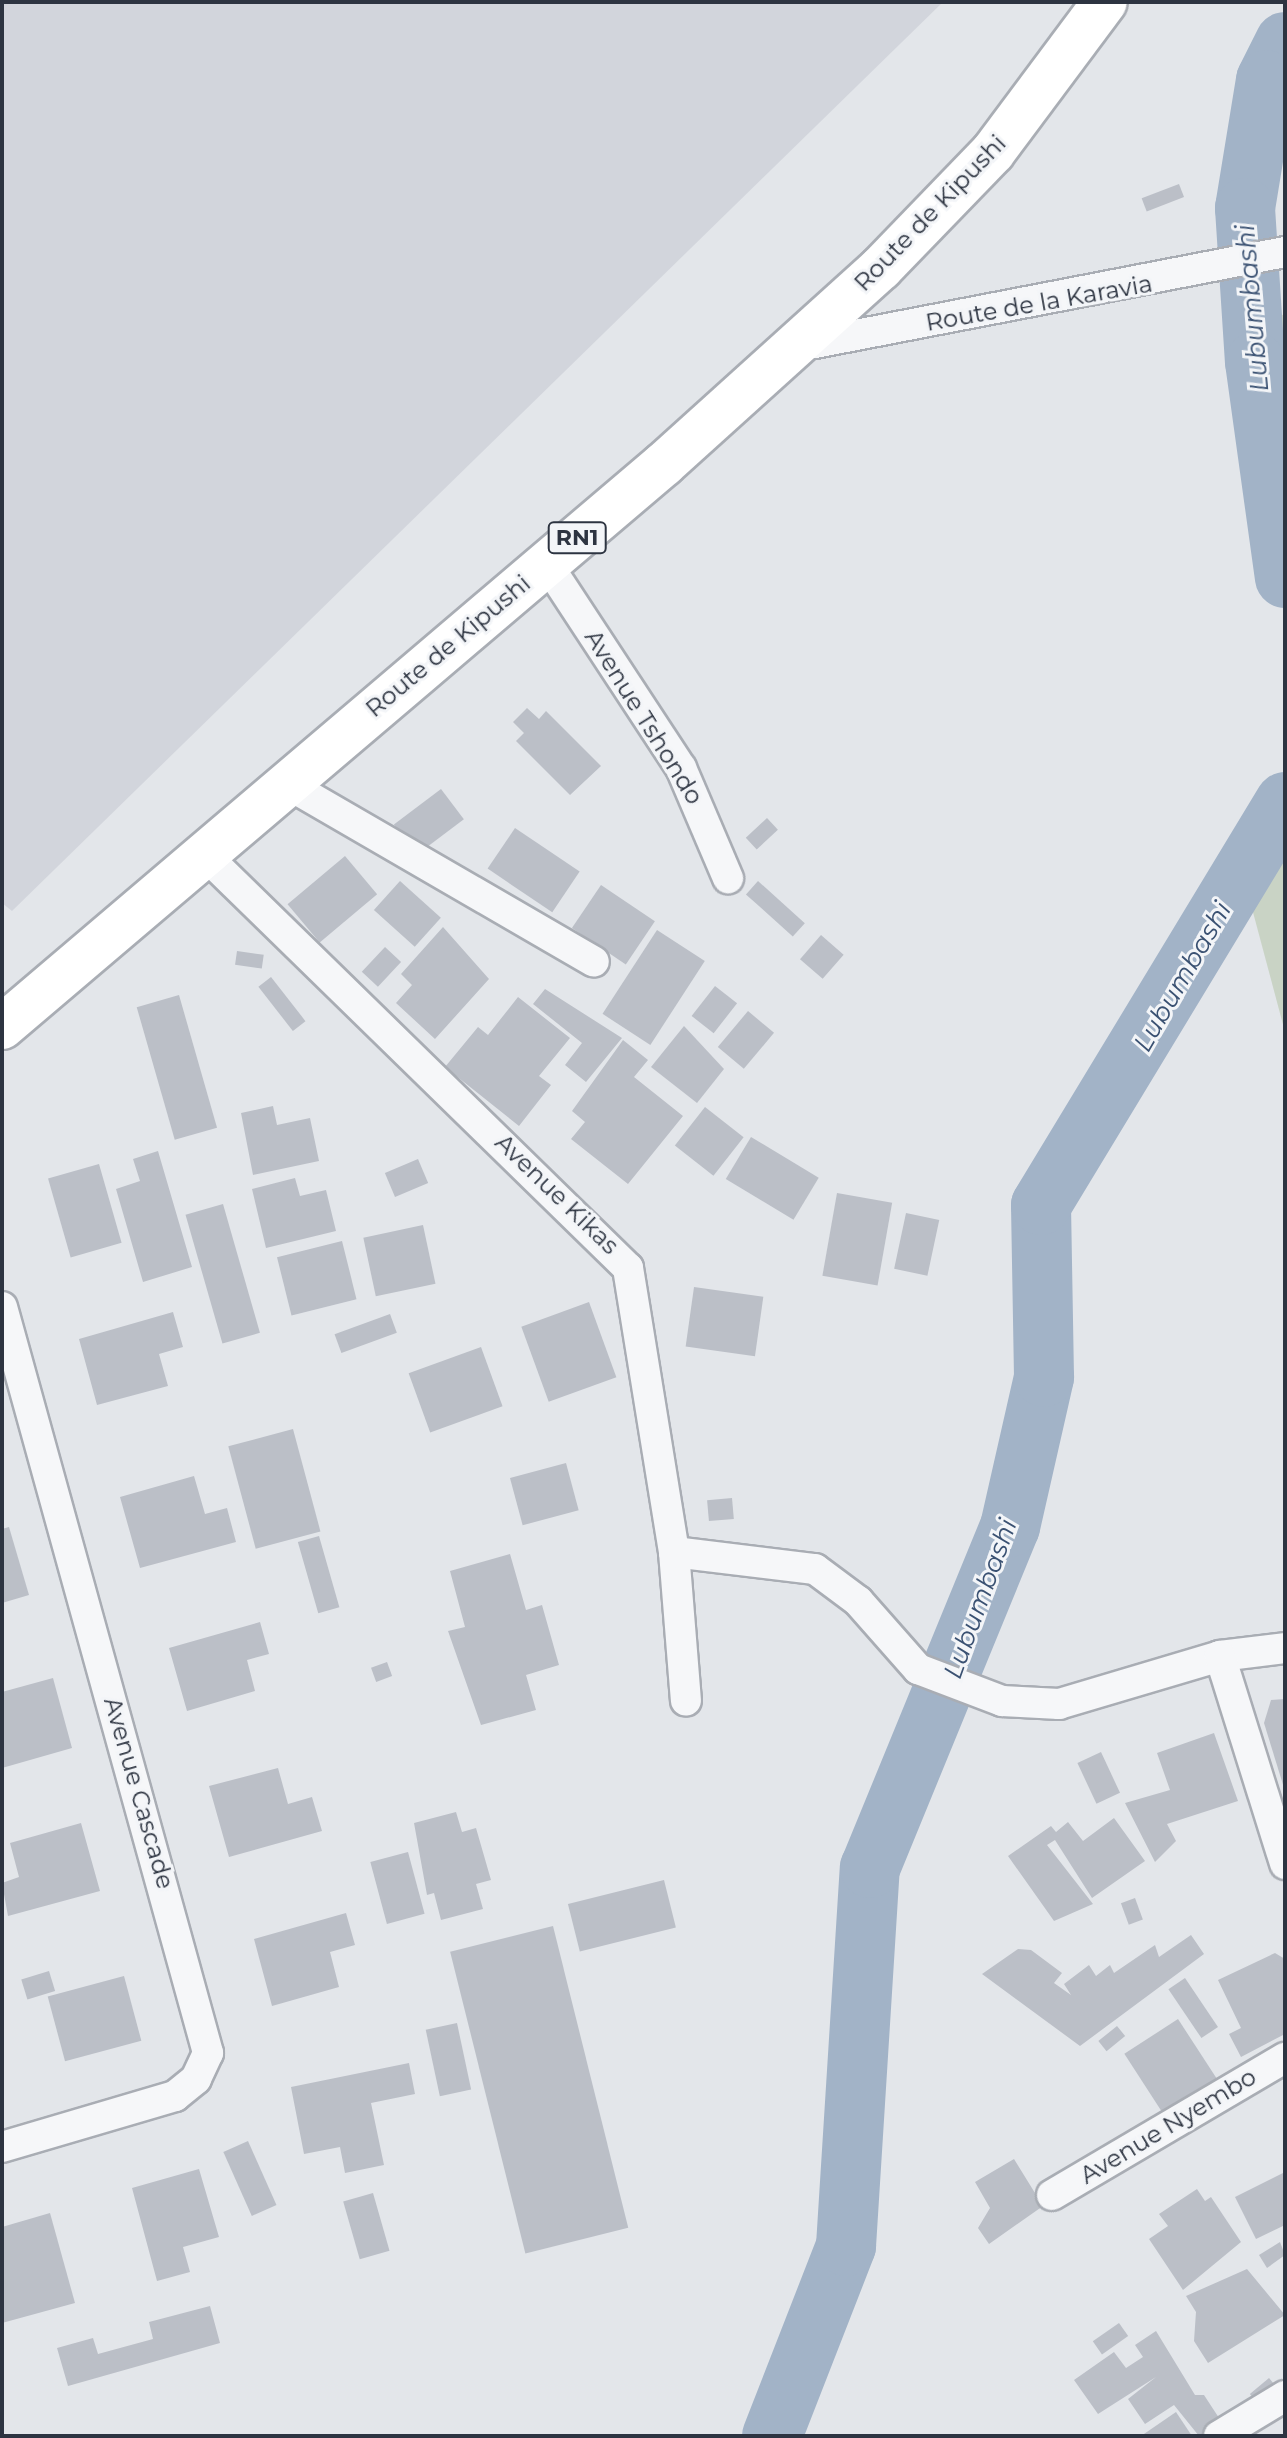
<!DOCTYPE html>
<html>
<head>
<meta charset="utf-8">
<style>
	body { margin:0 }
	#map { position:relative; width:1287px; height:2438px; overflow:hidden; background:#e3e6ea; font-family:Montserrat,sans-serif }
	div>[style] { position:absolute }
	.built>* { inset:0; background:#d2d5dc }
	.green>* { inset:0; background:#c9d3c5 }
	.stream>* { height:10px; margin:-5px; padding:0 5px; transform-origin:5px; border-radius:5px; background:#a2b3c7 }
	.river>* { height:60px; margin:-30px; padding:0 30px; transform-origin:30px; border-radius:30px; background:#a2b3c7 }
	.building>* { inset:0; background:#bbbfc7; transform-origin:0 0 }
	.roads { filter:drop-shadow(2px 0 #a9adb4) drop-shadow(-2px 0 #a9adb4) drop-shadow(0 2px #a9adb4) drop-shadow(0 -2px #a9adb4) }
	.street>* { height:30px; margin:-15px; padding:0 15px; transform-origin:15px; border-radius:15px; background:#f6f7f9 }
	.highway>* { height:44px; margin:-22px; padding:0 22px; transform-origin:22px; border-radius:22px; background:#fff }
	span { translate:-50% -50%; white-space:nowrap; text-align:center; line-height:1.15; -webkit-text-stroke:6px #f3f5f8; paint-order:stroke }
	.shield-label span { padding:2px 6px; background:#f3f5f8; border:2px solid; border-radius:6px; -webkit-text-stroke-width:0 }
	.shield-label { font-size:22px; color:#2d3441; font-weight:700 }
	.street-label { font-size:24px; color:#2d3441 }
	.water-label { font-size:26px; color:#3a5172; font-style:italic }
	.frame { position:absolute; inset:0; border:4px solid #2d3441; pointer-events:none }
</style>
</head>
<body>
<div id="map">
	<div class="built">
		<i style="clip-path:polygon(2px 2px,943px 2px,12px 911px,2px 903px)"></i>
	</div>
	<div class="green">
		<i style="clip-path:polygon(1270px 314px,1285px 315px,1285px 571px,1276px 519px)"></i>
		<i style="clip-path:polygon(1285px 833px,1285px 1032px,1250px 901px)"></i>
	</div>
	<div class="stream">
		<i style="left:1255px;top:362px;width:37px;rotate:35deg"></i>
	</div>
	<div class="river">
		<i style="left:1285px;top:42px;width:42px;rotate:116.6deg"></i>
		<i style="left:1266px;top:80px;width:130px;rotate:99.3deg"></i>
		<i style="left:1245px;top:208px;width:154px;rotate:86.3deg"></i>
		<i style="left:1255px;top:362px;width:218px;rotate:82.1deg"></i>
		<i style="left:772px;top:2436px;width:204px;rotate:-68.7deg"></i>
		<i style="left:846px;top:2246px;width:379px;rotate:-86.4deg"></i>
		<i style="left:870px;top:1868px;width:369px;rotate:-67.7deg"></i>
		<i style="left:1010px;top:1527px;width:154px;rotate:-77.2deg"></i>
		<i style="left:1044px;top:1377px;width:172px;rotate:-91deg"></i>
		<i style="left:1041px;top:1205px;width:471px;rotate:-58.8deg"></i>
	</div>
	<div class="building">
		<i style="left:1179px;top:184px;width:14px;height:40px;rotate:69deg"></i>
		<i style="clip-path:polygon(527px 708px,539px 719px,546px 711px,601px 766px,570px 795px,516px 741px,524px 733px,513px 722px)"></i>
		<i style="left:441px;top:789px;width:38px;height:59px;rotate:53deg"></i>
		<i style="left:767px;top:818px;width:16px;height:29px;rotate:47deg"></i>
		<i style="left:515px;top:828px;width:78px;height:49px;rotate:34deg"></i>
		<i style="left:345px;top:856px;width:50px;height:75px;rotate:50deg"></i>
		<i style="left:400px;top:881px;width:55px;height:39px;rotate:42deg"></i>
		<i style="left:758px;top:881px;width:63px;height:18px;rotate:42deg"></i>
		<i style="left:601px;top:885px;width:65px;height:52px;rotate:34deg"></i>
		<i style="clip-path:polygon(443px 927px,489px 979px,435px 1039px,396px 1003px,412px 985px,401px 974px)"></i>
		<i style="left:657px;top:930px;width:57px;height:100px;rotate:33deg"></i>
		<i style="left:821px;top:935px;width:30px;height:32px;rotate:41deg"></i>
		<i style="left:385px;top:947px;width:22px;height:34px;rotate:43deg"></i>
		<i style="left:237px;top:951px;width:27px;height:14px;rotate:8deg"></i>
		<i style="left:271px;top:977px;width:56px;height:16px;rotate:52deg"></i>
		<i style="left:715px;top:986px;width:28px;height:38px;rotate:38deg"></i>
		<i style="clip-path:polygon(545px 989px,622px 1038px,586px 1082px,565px 1065px,582px 1043px,533px 1004px)"></i>
		<i style="left:179px;top:995px;width:138px;height:44px;rotate:74deg"></i>
		<i style="clip-path:polygon(518px 997px,570px 1038px,539px 1076px,551px 1085px,519px 1126px,445px 1067px,478px 1027px,488px 1035px)"></i>
		<i style="left:748px;top:1011px;width:34px;height:47px;rotate:40deg"></i>
		<i style="clip-path:polygon(684px 1026px,724px 1069px,697px 1103px,651px 1067px)"></i>
		<i style="clip-path:polygon(623px 1040px,648px 1060px,634px 1077px,683px 1116px,628px 1184px,571px 1139px,585px 1122px,572px 1111px)"></i>
		<i style="clip-path:polygon(273px 1106px,277px 1125px,310px 1118px,319px 1161px,253px 1175px,241px 1113px)"></i>
		<i style="left:705px;top:1107px;width:49px;height:49px;rotate:38deg"></i>
		<i style="left:751px;top:1137px;width:79px;height:49px;rotate:31deg"></i>
		<i style="clip-path:polygon(158px 1151px,192px 1267px,143px 1282px,116px 1189px,140px 1181px,133px 1159px)"></i>
		<i style="left:418px;top:1159px;width:26px;height:36px;rotate:67deg"></i>
		<i style="left:99px;top:1164px;width:82px;height:53px;rotate:74deg"></i>
		<i style="clip-path:polygon(295px 1178px,300px 1196px,326px 1190px,336px 1231px,266px 1248px,252px 1189px)"></i>
		<i style="left:837px;top:1193px;width:56px;height:84px;rotate:10deg"></i>
		<i style="left:223px;top:1204px;width:134px;height:39px;rotate:74deg"></i>
		<i style="left:906px;top:1213px;width:34px;height:57px;rotate:12deg"></i>
		<i style="left:423px;top:1225px;width:60px;height:61px;rotate:78deg"></i>
		<i style="left:342px;top:1241px;width:60px;height:67px;rotate:76deg"></i>
		<i style="left:694px;top:1287px;width:70px;height:60px;rotate:8deg"></i>
		<i style="left:589px;top:1302px;width:80px;height:72px;rotate:70deg"></i>
		<i style="clip-path:polygon(173px 1312px,183px 1347px,159px 1354px,168px 1386px,97px 1405px,79px 1339px)"></i>
		<i style="left:390px;top:1314px;width:20px;height:59px;rotate:70deg"></i>
		<i style="left:481px;top:1347px;width:63px;height:77px;rotate:70deg"></i>
		<i style="left:293px;top:1429px;width:106px;height:67px;rotate:75deg"></i>
		<i style="left:566px;top:1463px;width:49px;height:58px;rotate:75deg"></i>
		<i style="clip-path:polygon(194px 1476px,205px 1514px,227px 1508px,236px 1542px,140px 1568px,120px 1497px)"></i>
		<i style="left:732px;top:1498px;width:21px;height:25px;rotate:85deg"></i>
		<i style="clip-path:polygon(9px 1527px,29px 1595px,2px 1603px,2px 1529px)"></i>
		<i style="left:319px;top:1536px;width:74px;height:22px;rotate:74deg"></i>
		<i style="clip-path:polygon(510px 1554px,526px 1610px,542px 1605px,559px 1665px,526px 1675px,536px 1710px,481px 1725px,448px 1631px,465px 1627px,450px 1571px)"></i>
		<i style="clip-path:polygon(260px 1622px,269px 1654px,247px 1660px,255px 1691px,187px 1711px,169px 1648px)"></i>
		<i style="left:387px;top:1662px;width:15px;height:17px;rotate:70deg"></i>
		<i style="clip-path:polygon(53px 1678px,72px 1748px,2px 1768px,2px 1692px)"></i>
		<i style="clip-path:polygon(1285px 1699px,1285px 1788px,1284px 1788px,1264px 1723px,1271px 1700px)"></i>
		<i style="clip-path:polygon(1214px 1733px,1238px 1801px,1167px 1824px,1176px 1841px,1155px 1862px,1125px 1803px,1170px 1790px,1157px 1753px)"></i>
		<i style="left:1101px;top:1752px;width:45px;height:26px;rotate:65deg"></i>
		<i style="clip-path:polygon(278px 1768px,288px 1804px,312px 1797px,322px 1831px,229px 1857px,209px 1786px)"></i>
		<i style="clip-path:polygon(456px 1812px,462px 1832px,476px 1828px,491px 1880px,476px 1884px,483px 1909px,441px 1920px,434px 1893px,427px 1895px,414px 1823px)"></i>
		<i style="clip-path:polygon(1114px 1818px,1145px 1861px,1092px 1898px,1055px 1840px,1047px 1845px,1093px 1904px,1054px 1921px,1008px 1856px,1051px 1826px,1056px 1832px,1068px 1822px,1083px 1841px)"></i>
		<i style="clip-path:polygon(81px 1823px,100px 1891px,8px 1916px,2px 1883px,19px 1877px,10px 1843px)"></i>
		<i style="left:408px;top:1852px;width:64px;height:39px;rotate:75deg"></i>
		<i style="left:664px;top:1880px;width:49px;height:99px;rotate:76deg"></i>
		<i style="left:1135px;top:1898px;width:23px;height:15px;rotate:70deg"></i>
		<i style="clip-path:polygon(346px 1913px,355px 1945px,330px 1952px,339px 1987px,272px 2006px,254px 1939px)"></i>
		<i style="left:553px;top:1926px;width:311px;height:106px;rotate:76deg"></i>
		<i style="clip-path:polygon(1191px 1935px,1204px 1954px,1080px 2046px,982px 1974px,1018px 1949px,1031px 1950px,1062px 1973px,1054px 1983px,1071px 1995px,1064px 1984px,1089px 1965px,1096px 1976px,1110px 1965px,1114px 1973px,1155px 1945px,1159px 1957px)"></i>
		<i style="clip-path:polygon(1275px 1953px,1285px 1959px,1285px 2034px,1241px 2057px,1229px 2034px,1241px 2028px,1218px 1980px)"></i>
		<i style="left:49px;top:1971px;width:21px;height:29px;rotate:73deg"></i>
		<i style="left:124px;top:1976px;width:67px;height:79px;rotate:75deg"></i>
		<i style="left:1185px;top:1978px;width:59px;height:20px;rotate:56deg"></i>
		<i style="left:1178px;top:2019px;width:74px;height:64px;rotate:57deg"></i>
		<i style="left:457px;top:2023px;width:68px;height:32px;rotate:78deg"></i>
		<i style="left:1117px;top:2026px;width:13px;height:24px;rotate:51deg"></i>
		<i style="clip-path:polygon(409px 2063px,415px 2094px,371px 2103px,384px 2165px,345px 2173px,340px 2147px,304px 2154px,291px 2087px)"></i>
		<i style="left:248px;top:2141px;width:70px;height:27px;rotate:66deg"></i>
		<i style="clip-path:polygon(1014px 2159px,1043px 2206px,989px 2244px,978px 2228px,990px 2208px,975px 2182px)"></i>
		<i style="clip-path:polygon(199px 2169px,219px 2237px,183px 2247px,190px 2272px,157px 2281px,132px 2188px)"></i>
		<i style="clip-path:polygon(1285px 2172px,1285px 2225px,1256px 2239px,1235px 2197px)"></i>
		<i style="clip-path:polygon(1197px 2189px,1205px 2201px,1211px 2197px,1241px 2242px,1183px 2290px,1149px 2239px,1168px 2226px,1159px 2214px)"></i>
		<i style="left:373px;top:2193px;width:60px;height:31px;rotate:74deg"></i>
		<i style="clip-path:polygon(50px 2213px,75px 2303px,2px 2323px,2px 2227px)"></i>
		<i style="clip-path:polygon(1280px 2242px,1285px 2255px,1267px 2268px,1259px 2255px)"></i>
		<i style="clip-path:polygon(1247px 2269px,1285px 2315px,1208px 2363px,1194px 2341px,1196px 2312px,1186px 2296px)"></i>
		<i style="clip-path:polygon(210px 2306px,220px 2343px,68px 2386px,57px 2348px,93px 2338px,98px 2354px,153px 2339px,149px 2322px)"></i>
		<i style="left:1119px;top:2323px;width:16px;height:32px;rotate:55deg"></i>
		<i style="clip-path:polygon(1156px 2331px,1195px 2395px,1204px 2395px,1221px 2421px,1199px 2436px,1174px 2405px,1145px 2424px,1128px 2399px,1156px 2377px,1098px 2414px,1074px 2380px,1114px 2352px,1126px 2368px,1143px 2357px,1135px 2345px)"></i>
		<i style="left:1269px;top:2378px;width:16px;height:25px;rotate:50deg"></i>
		<i style="clip-path:polygon(1176px 2412px,1192px 2436px,1141px 2436px)"></i>
	</div>
	<div class="roads">
		<div class="street">
			<i style="left:794px;top:347px;width:500px;rotate:-10.95deg"></i>
			<i style="left:547px;top:564px;width:244px;rotate:56.7deg"></i>
			<i style="left:681px;top:768px;width:120px;rotate:66.9deg"></i>
			<i style="left:284px;top:782px;width:358px;rotate:30.1deg"></i>
			<i style="left:203px;top:853px;width:594px;rotate:44.32deg"></i>
			<i style="left:628px;top:1268px;width:288px;rotate:80.8deg"></i>
			<i style="left:674px;top:1552px;width:149px;rotate:85.4deg"></i>
			<i style="left:2px;top:1307px;width:774px;rotate:74.56deg"></i>
			<i style="left:208px;top:2053px;width:29px;rotate:115deg"></i>
			<i style="left:196px;top:2079px;width:27px;rotate:141deg"></i>
			<i style="left:175px;top:2096px;width:180px;rotate:163.6deg"></i>
			<i style="left:674px;top:1552px;width:142px;rotate:6.9deg"></i>
			<i style="left:815px;top:1569px;width:54px;rotate:36.7deg"></i>
			<i style="left:858px;top:1601px;width:91px;rotate:48.6deg"></i>
			<i style="left:918px;top:1669px;width:90px;rotate:20.9deg"></i>
			<i style="left:1002px;top:1701px;width:57px;rotate:3deg"></i>
			<i style="left:1059px;top:1704px;width:168px;rotate:-16.6deg"></i>
			<i style="left:1220px;top:1656px;width:65px;rotate:-7deg"></i>
			<i style="left:1220px;top:1656px;width:218px;rotate:72.6deg"></i>
			<i style="left:1052px;top:2195px;width:270px;rotate:-30.5deg"></i>
			<i style="left:1219px;top:2436px;width:77px;rotate:-31.2deg"></i>
		</div>
		<div class="highway">
			<i style="left:2px;top:1027px;width:869px;rotate:-40.38deg"></i>
			<i style="left:664px;top:464px;width:292px;rotate:-42.1deg"></i>
			<i style="left:881px;top:268px;width:161px;rotate:-46deg"></i>
			<i style="left:993px;top:152px;width:187px;rotate:-53.3deg"></i>
		</div>
	</div>
	<div class="shield-label">
		<span style="left:577px;top:538px">RN1</span>
	</div>
	<div class="street-label">
		<span style="left:930px;top:213px;rotate:-46deg">Route de Kipushi</span>
		<span style="left:1039px;top:303px;rotate:-10deg">Route de la Karavia</span>
		<span style="left:448px;top:646px;rotate:-40deg">Route de Kipushi</span>
		<span style="left:644px;top:717px;rotate:58deg">Avenue Tshondo</span>
		<span style="left:557px;top:1194px;rotate:44deg">Avenue Kikas</span>
		<span style="left:139px;top:1793px;rotate:74deg">Avenue Cascade</span>
		<span style="left:1168px;top:2126px;rotate:-31deg">Avenue Nyembo</span>
	</div>
	<div class="water-label">
		<span style="left:1253px;top:308px;rotate:-95deg">Lubumbashi</span>
		<span style="left:1183px;top:977px;rotate:-60deg">Lubumbashi</span>
		<span style="left:981px;top:1599px;rotate:-70deg">Lubumbashi</span>
	</div>
	<div class="frame"></div>
</div>
</body>
</html>
